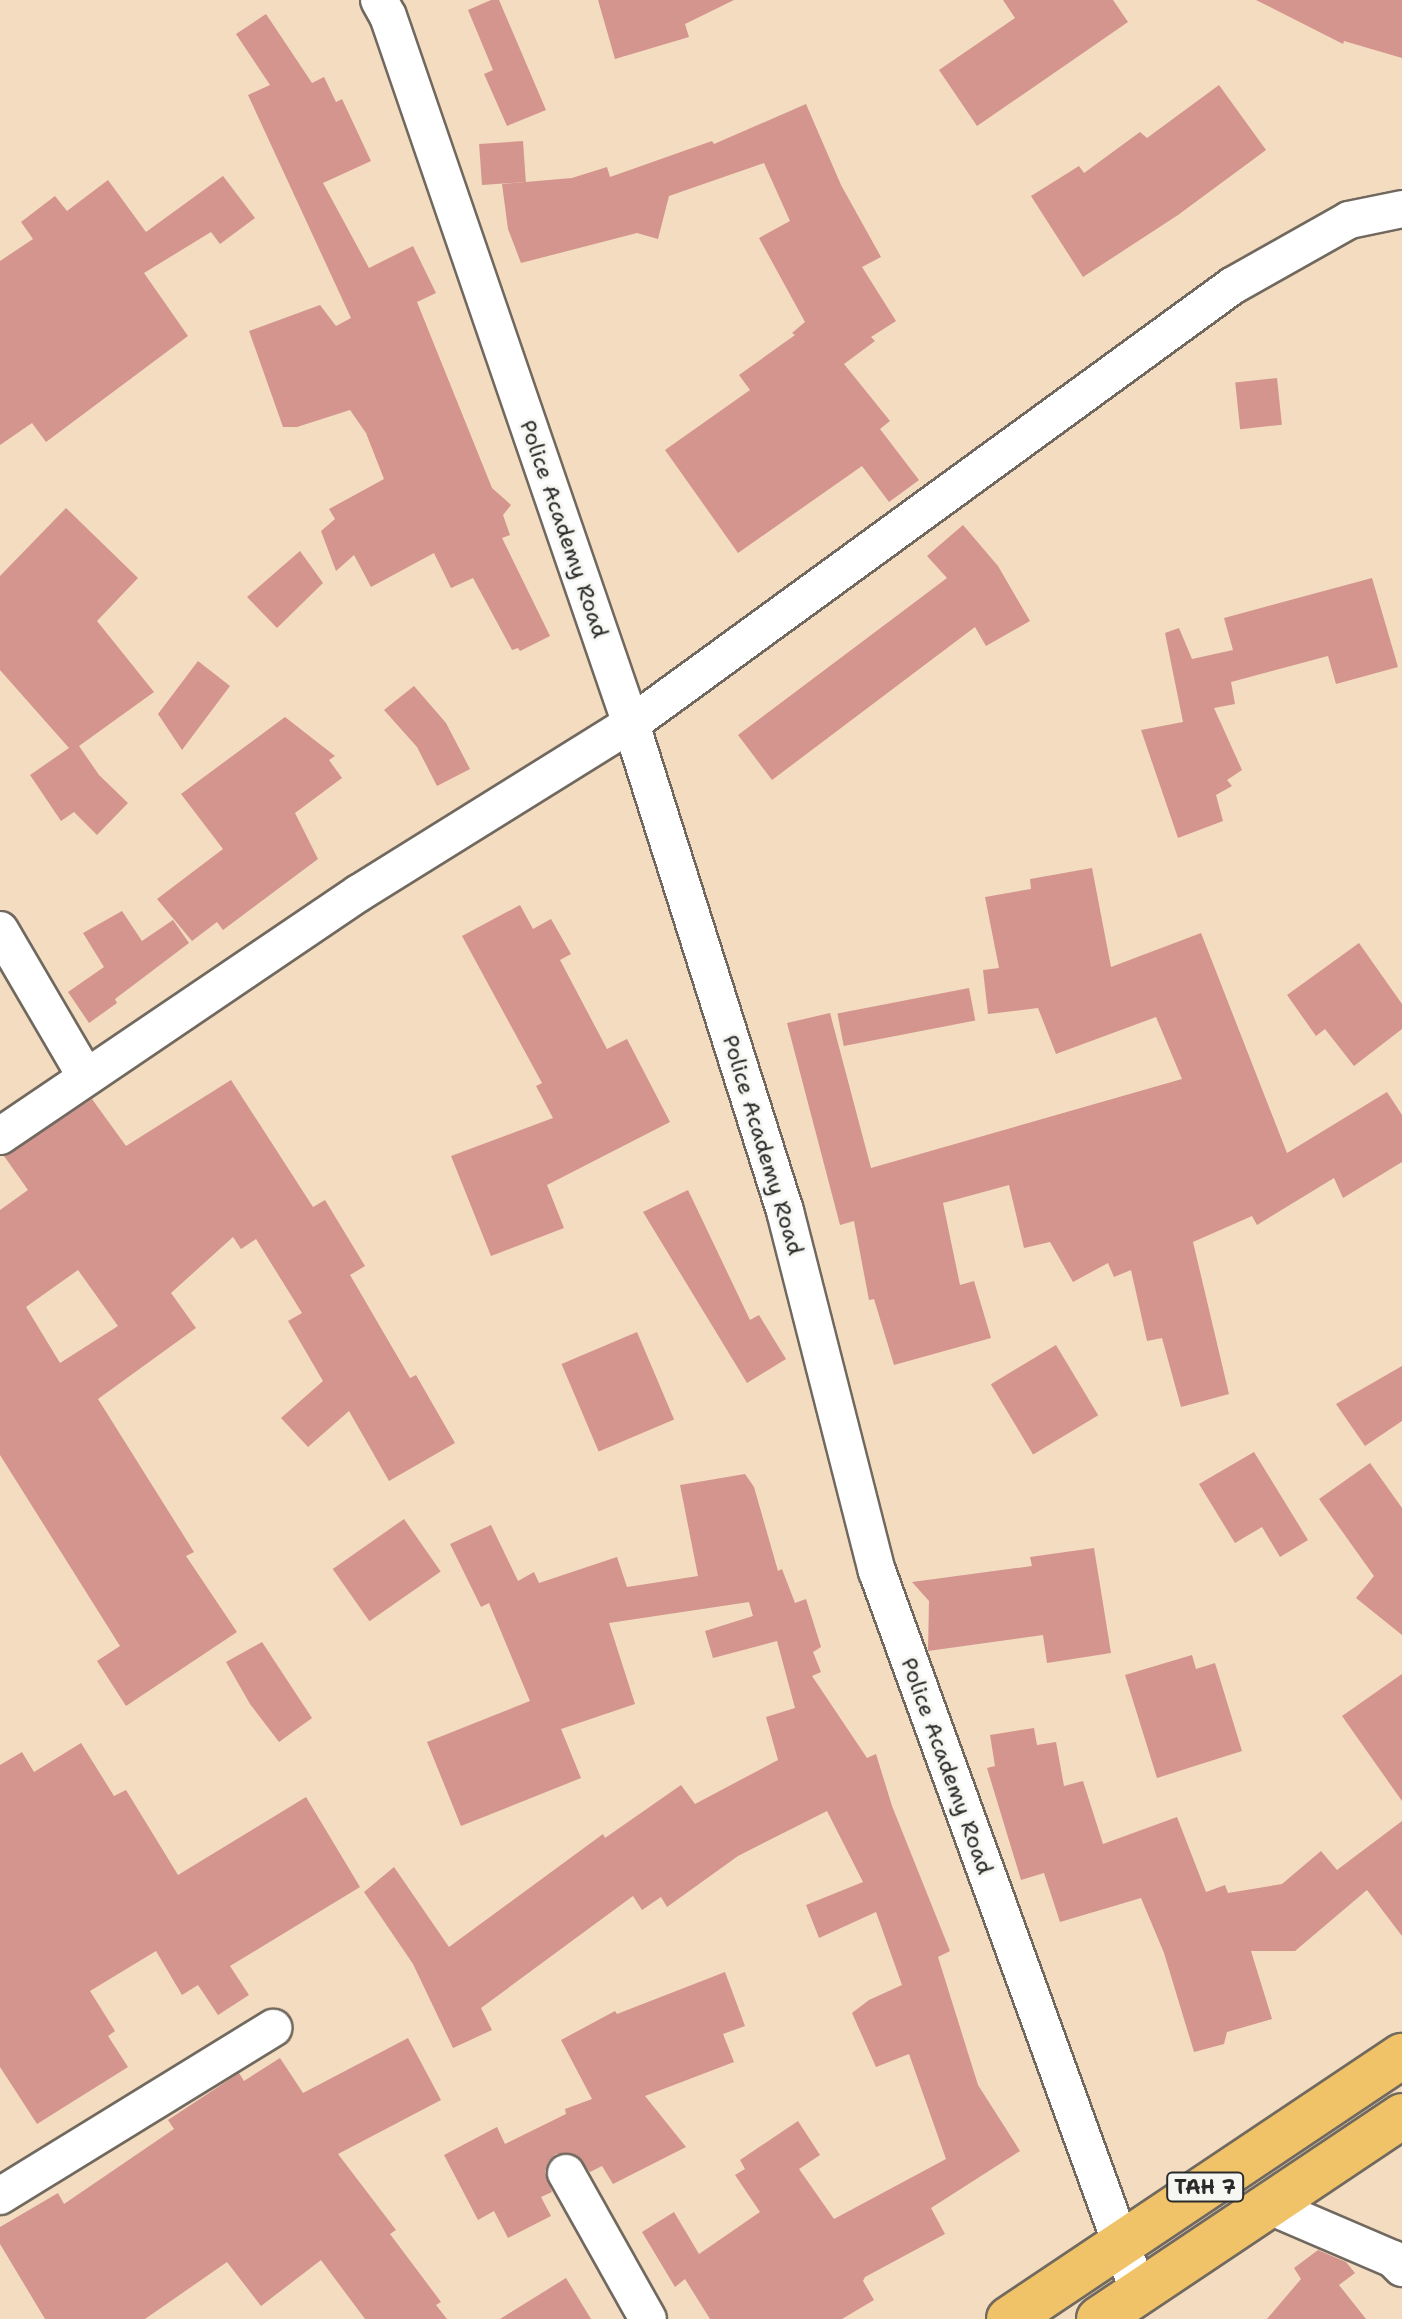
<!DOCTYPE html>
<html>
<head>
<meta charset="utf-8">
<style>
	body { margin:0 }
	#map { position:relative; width:1402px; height:2319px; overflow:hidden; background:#f3dcbf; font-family:"Shantell Sans",sans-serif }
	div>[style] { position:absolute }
	.building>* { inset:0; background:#d4958f; transform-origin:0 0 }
	.roads { filter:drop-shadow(2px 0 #71695f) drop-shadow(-2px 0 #71695f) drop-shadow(0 2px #71695f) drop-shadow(0 -2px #71695f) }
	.minor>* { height:36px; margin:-18px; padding:0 18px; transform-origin:18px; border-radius:18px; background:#fff }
	.trunk>* { height:44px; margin:-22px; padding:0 22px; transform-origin:22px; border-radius:22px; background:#f1c369 }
	span { translate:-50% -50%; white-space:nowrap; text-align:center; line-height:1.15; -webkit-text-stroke:6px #f6f6f2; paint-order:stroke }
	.shield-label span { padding:2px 6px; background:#f6f6f2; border:2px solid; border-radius:6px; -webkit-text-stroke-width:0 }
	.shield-label { font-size:20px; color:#2b2b2b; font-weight:700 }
	.street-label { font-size:22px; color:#2b2b2b }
</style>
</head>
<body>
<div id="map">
	<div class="building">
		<i style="clip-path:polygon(491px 0,499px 0,546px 110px,507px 126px,484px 74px,493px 70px,468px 10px)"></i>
		<i style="clip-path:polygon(598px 0,734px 0,685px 24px,689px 37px,615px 59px)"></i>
		<i style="clip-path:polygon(1003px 0,1113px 0,1128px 22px,977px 126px,939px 70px,1015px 18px)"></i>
		<i style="clip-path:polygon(1256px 0,1402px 0,1402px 58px,1344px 41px,1343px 44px)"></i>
		<i style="clip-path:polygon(266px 14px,312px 83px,324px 77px,336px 102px,342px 99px,371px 161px,323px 183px,369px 268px,413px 246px,436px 293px,417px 302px,492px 488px,511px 505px,503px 515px,510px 535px,502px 538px,550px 636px,520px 651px,518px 648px,512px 650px,473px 578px,451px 588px,434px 553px,371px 587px,354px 555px,336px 571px,321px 531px,335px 519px,329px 509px,384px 479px,366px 433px,350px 410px,297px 427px,283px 427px,249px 331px,320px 305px,336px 326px,351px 318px,248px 95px,270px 85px,236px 34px)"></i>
		<i style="clip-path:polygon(1219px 85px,1266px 150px,1178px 215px,1083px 277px,1031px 196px,1079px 166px,1084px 173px,1140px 132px,1147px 138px)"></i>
		<i style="clip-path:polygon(806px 104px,841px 185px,881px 257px,862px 267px,896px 321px,871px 337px,875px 341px,844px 364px,890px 421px,880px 429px,919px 480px,889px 502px,862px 466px,738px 553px,665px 450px,750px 390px,739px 375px,795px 335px,792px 333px,805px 322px,759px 238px,790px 221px,764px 163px,669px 196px,658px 239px,637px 233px,521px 263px,508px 229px,502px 184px,572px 178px,607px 167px,610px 177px,712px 141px,714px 144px)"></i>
		<i style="left:523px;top:141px;width:41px;height:44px;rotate:86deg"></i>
		<i style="clip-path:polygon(223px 176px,255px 218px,220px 244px,211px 232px,144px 273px,188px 336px,46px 442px,32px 423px,0 445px,0 261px,33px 239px,21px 222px,55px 196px,67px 211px,108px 180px,146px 232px)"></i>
		<i style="left:1277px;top:378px;width:47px;height:42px;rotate:84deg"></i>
		<i style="clip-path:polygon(66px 508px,138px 578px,97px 621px,154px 692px,79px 746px,99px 775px,128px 803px,97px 835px,74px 812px,61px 821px,30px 775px,69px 748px,0 670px,0 576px)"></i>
		<i style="clip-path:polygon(963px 525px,998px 566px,1030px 621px,986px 646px,975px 627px,772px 780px,738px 735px,947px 578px,927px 556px)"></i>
		<i style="clip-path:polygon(300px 551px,323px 583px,277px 628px,247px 597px)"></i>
		<i style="clip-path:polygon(1372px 578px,1398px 667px,1336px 684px,1328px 656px,1231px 682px,1235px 704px,1214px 708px,1242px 770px,1227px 780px,1232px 786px,1216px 795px,1223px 821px,1178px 838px,1141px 730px,1183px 722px,1165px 633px,1179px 628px,1192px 659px,1233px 650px,1224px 618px)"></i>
		<i style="clip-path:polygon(198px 661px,230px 686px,182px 750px,158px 714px)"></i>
		<i style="clip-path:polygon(414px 686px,446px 723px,470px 769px,437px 786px,417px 747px,384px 710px)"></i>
		<i style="clip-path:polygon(285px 717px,335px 756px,329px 760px,342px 778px,295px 813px,318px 859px,223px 930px,217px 922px,192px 941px,157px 899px,223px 849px,181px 794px)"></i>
		<i style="clip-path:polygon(1092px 868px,1111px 967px,1201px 933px,1287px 1153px,1387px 1092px,1402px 1115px,1402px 1162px,1343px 1198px,1334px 1178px,1257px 1225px,1252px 1216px,1193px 1242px,1229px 1394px,1181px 1407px,1162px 1338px,1147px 1341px,1131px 1270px,1114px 1277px,1108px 1263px,1073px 1282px,1050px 1242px,1024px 1248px,1009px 1185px,943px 1203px,960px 1285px,974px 1281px,991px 1338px,894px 1365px,874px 1299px,869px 1300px,854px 1221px,840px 1225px,787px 1023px,830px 1013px,871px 1168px,1182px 1079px,1156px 1017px,1056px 1054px,1038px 1008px,988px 1014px,983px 970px,999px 968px,985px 897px,1031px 889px,1030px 879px)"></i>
		<i style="clip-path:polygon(520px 905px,533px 929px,551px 919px,571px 954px,560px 960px,607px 1049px,627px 1039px,670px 1122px,547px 1185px,564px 1228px,491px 1256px,451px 1156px,553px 1118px,536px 1086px,542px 1083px,462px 936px)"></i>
		<i style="clip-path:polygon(122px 911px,142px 941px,173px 920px,189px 943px,115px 999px,117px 1003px,89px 1023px,68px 992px,104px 967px,83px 933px)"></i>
		<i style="clip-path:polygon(1359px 943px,1402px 1004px,1402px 1029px,1354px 1066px,1325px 1029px,1316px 1036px,1287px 995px)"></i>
		<i style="left:969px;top:988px;width:33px;height:134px;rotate:79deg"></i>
		<i style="clip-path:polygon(evenodd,231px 1080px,313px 1207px,325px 1200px,365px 1266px,350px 1275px,410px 1378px,416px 1375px,455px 1443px,389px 1481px,349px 1411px,308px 1447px,281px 1418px,323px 1381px,288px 1321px,302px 1313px,256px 1239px,241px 1249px,233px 1237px,171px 1293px,196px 1328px,98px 1399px,194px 1552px,186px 1556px,237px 1632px,126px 1706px,97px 1661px,120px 1646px,0 1455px,0 1210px,28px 1190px,4px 1156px,92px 1099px,126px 1146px,231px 1080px,78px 1270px,118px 1326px,60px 1363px,26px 1307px,78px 1270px)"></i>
		<i style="clip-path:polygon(688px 1190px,750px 1320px,759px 1315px,786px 1359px,747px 1383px,643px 1212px)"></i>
		<i style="left:637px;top:1332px;width:95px;height:82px;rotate:67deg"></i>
		<i style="left:1056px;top:1345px;width:82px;height:76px;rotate:59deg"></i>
		<i style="clip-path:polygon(1402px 1366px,1402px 1421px,1365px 1446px,1336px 1404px)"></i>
		<i style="clip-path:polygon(1254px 1452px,1308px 1540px,1280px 1557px,1262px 1527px,1235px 1543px,1199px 1484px)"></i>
		<i style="clip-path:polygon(1370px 1463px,1402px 1508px,1402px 1635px,1356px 1598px,1374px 1576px,1319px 1499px)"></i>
		<i style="clip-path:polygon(745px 1474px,754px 1487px,778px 1571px,782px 1569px,795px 1603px,806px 1599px,821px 1647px,813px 1652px,821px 1672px,812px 1676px,867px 1758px,876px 1754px,892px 1806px,950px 1951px,938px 1957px,978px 2085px,1020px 2151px,931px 2208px,945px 2234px,865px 2277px,863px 2281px,874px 2300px,842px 2319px,710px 2319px,685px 2279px,675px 2287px,642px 2232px,674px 2212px,699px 2254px,760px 2212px,735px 2175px,745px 2169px,740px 2160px,798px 2121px,820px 2155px,799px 2169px,834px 2219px,946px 2159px,909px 2054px,876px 2067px,852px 2013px,869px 2000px,902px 1985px,876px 1912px,819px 1938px,806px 1905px,863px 1882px,827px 1811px,738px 1856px,667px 1907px,661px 1897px,642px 1910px,633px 1896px,481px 2008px,492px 2030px,453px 2048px,413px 1964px,364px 1892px,394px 1867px,449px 1947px,603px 1834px,605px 1838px,681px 1785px,695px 1804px,778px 1760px,766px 1717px,795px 1708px,777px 1641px,713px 1658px,705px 1631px,753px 1616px,749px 1602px,609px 1623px,635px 1704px,561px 1729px,581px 1778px,461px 1826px,427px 1742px,530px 1701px,489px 1603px,481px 1607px,450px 1544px,491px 1525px,518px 1581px,534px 1572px,539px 1583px,617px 1557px,627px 1587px,698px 1576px,680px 1485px)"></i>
		<i style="left:404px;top:1519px;width:64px;height:87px;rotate:55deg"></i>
		<i style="clip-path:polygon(1094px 1548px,1111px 1653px,1047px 1663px,1043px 1635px,928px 1651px,929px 1601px,912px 1582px,1032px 1566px,1030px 1557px)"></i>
		<i style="clip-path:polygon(262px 1642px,312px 1718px,279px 1742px,250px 1704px,226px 1662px)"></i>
		<i style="clip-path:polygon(1192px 1655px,1196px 1669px,1215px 1663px,1242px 1751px,1157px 1778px,1125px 1675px)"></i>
		<i style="clip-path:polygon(1402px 1674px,1402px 1801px,1342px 1716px)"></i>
		<i style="clip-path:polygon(1034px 1728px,1037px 1745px,1056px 1742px,1064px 1786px,1083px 1781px,1103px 1844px,1177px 1817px,1206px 1892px,1225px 1885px,1228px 1893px,1282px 1884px,1321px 1851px,1337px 1870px,1402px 1821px,1402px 1936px,1367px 1890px,1295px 1951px,1251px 1951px,1272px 2019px,1227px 2032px,1224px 2044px,1194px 2052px,1164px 1953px,1141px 1898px,1060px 1922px,1044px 1873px,1021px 1880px,987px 1768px,995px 1766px,990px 1735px)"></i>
		<i style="clip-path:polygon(81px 1743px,114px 1796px,126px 1790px,178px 1875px,306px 1797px,360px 1887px,230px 1966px,249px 1995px,218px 2015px,198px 1985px,182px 1995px,156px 1951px,90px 1991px,115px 2031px,108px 2036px,128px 2067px,37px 2124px,0 2067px,0 1765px,22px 1752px,34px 1772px)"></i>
		<i style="clip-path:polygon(725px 1972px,745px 2026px,723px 2034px,734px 2062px,645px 2096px,686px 2147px,613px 2184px,602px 2166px,590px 2172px,576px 2155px,556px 2154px,548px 2162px,545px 2172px,552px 2192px,541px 2197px,551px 2216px,508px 2238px,494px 2211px,478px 2220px,444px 2155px,497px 2127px,505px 2144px,566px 2114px,565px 2109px,592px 2099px,561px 2040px,615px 2011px,617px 2014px)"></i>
		<i style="clip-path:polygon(408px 2038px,441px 2100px,338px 2154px,396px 2230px,390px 2234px,441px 2302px,436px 2305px,447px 2319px,365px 2319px,321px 2260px,261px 2306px,227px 2262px,145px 2319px,45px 2319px,0 2244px,0 2227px,58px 2193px,64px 2204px,174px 2129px,168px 2120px,239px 2073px,244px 2081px,280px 2058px,303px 2093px)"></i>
		<i style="clip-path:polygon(1318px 2250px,1346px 2262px,1355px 2273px,1339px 2285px,1366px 2319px,1267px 2319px,1301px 2279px,1294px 2268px)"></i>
		<i style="clip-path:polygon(566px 2278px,591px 2319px,500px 2319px)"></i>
	</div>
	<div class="roads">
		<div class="minor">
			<i style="left:379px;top:0;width:18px;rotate:61deg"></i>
			<i style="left:388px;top:16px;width:749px;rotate:71.06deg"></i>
			<i style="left:631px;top:724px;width:511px;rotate:72.45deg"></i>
			<i style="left:785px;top:1211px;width:372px;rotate:75.7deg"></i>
			<i style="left:877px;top:1571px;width:768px;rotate:70.06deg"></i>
			<i style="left:0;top:930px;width:170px;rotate:59.7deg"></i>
			<i style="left:0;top:1136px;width:434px;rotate:-34.1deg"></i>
			<i style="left:359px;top:893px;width:320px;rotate:-31.9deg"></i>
			<i style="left:631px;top:724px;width:744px;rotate:-36.08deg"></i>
			<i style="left:1232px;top:286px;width:134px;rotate:-29.4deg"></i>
			<i style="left:1349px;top:220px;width:54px;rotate:-11.7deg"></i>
			<i style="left:566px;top:2173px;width:167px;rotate:60.7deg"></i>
			<i style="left:0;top:2196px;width:321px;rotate:-31.6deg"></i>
			<i style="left:1267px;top:2205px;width:137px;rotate:23.2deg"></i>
			<i style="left:1393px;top:2259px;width:13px;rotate:45deg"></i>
		</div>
		<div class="trunk">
			<i style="left:1009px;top:2319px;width:473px;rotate:-33.8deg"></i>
			<i style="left:1099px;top:2319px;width:365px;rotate:-33.8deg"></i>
		</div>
	</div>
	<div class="shield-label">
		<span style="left:1205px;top:2187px">TAH 7</span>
	</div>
	<div class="street-label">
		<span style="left:564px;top:529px;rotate:71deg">Police Academy Road</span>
		<span style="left:763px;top:1145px;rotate:73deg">Police Academy Road</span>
		<span style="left:947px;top:1766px;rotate:70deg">Police Academy Road</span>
	</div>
</div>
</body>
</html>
